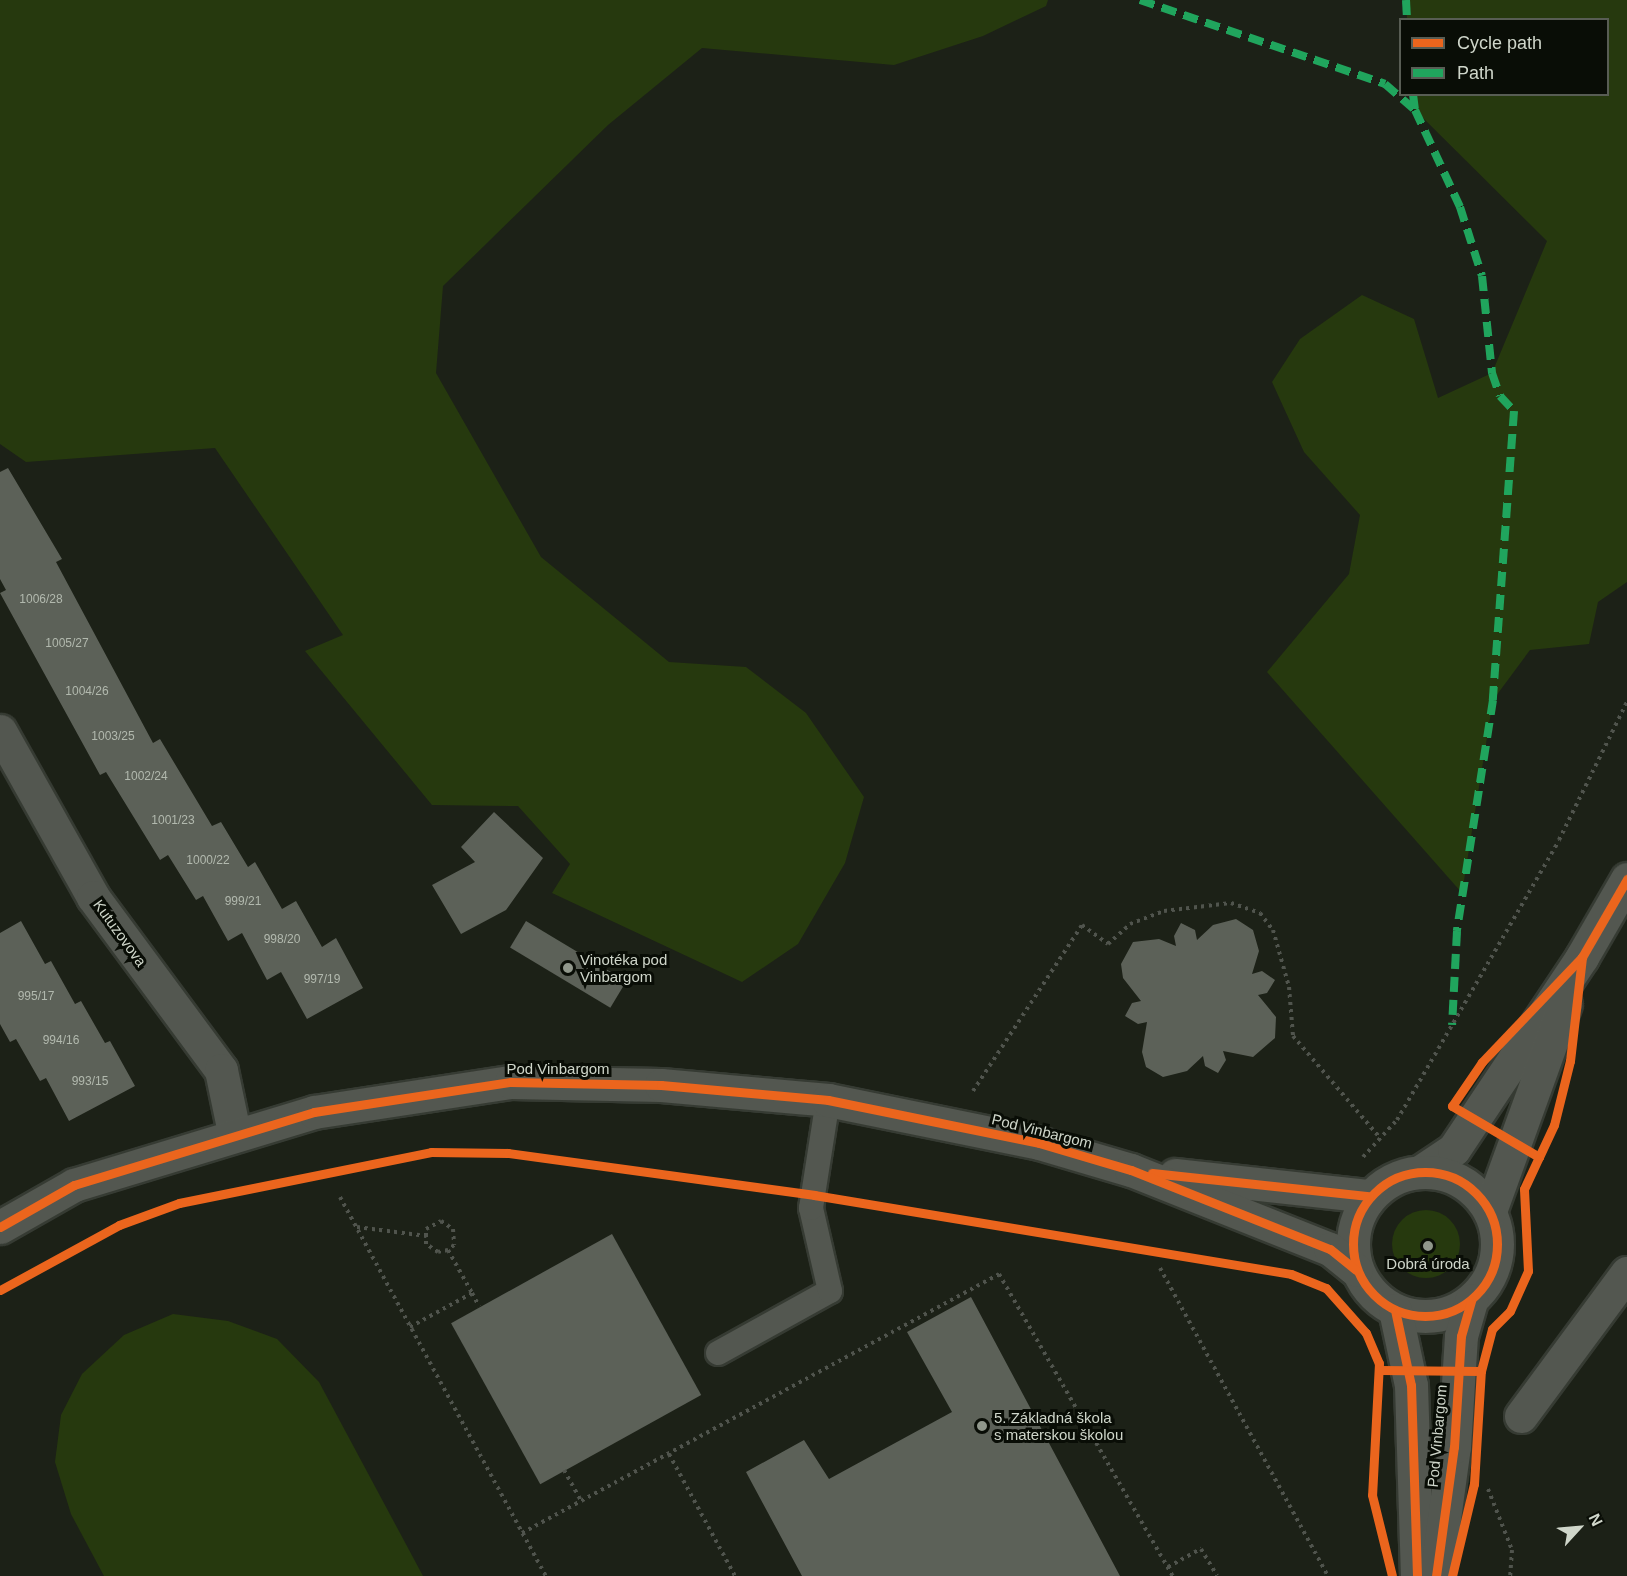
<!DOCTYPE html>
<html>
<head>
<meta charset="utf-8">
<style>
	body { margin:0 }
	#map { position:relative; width:1627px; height:1576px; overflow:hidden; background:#1c2117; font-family:Helvetica,sans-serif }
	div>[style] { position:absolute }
	.green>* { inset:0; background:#26390e }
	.round { border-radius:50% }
	.building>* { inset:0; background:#5c6158; transform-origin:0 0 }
	.path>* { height:4px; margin-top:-2px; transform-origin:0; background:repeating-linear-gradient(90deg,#50544d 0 3px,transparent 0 7.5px) }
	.roads { filter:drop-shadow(2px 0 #363b33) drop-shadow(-2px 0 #363b33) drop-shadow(0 2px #363b33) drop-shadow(0 -2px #363b33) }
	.lane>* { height:24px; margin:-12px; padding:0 12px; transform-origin:12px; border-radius:12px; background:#535750 }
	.street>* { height:33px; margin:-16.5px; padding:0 16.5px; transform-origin:16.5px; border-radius:16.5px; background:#535750 }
	.street>.ring { margin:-16.5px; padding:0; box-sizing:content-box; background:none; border:33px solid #535750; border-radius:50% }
	.quiet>* { height:8px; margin-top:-4px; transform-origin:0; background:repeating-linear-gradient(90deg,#20a55d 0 15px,transparent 0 23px) }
	.cycleway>* { height:9px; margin:-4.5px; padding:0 4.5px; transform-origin:4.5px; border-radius:4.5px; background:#eb651d }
	.cycleway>.ring { margin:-4.5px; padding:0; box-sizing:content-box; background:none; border:9px solid #eb651d; border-radius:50% }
	.dots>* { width:16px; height:16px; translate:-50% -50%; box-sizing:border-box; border:3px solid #090d06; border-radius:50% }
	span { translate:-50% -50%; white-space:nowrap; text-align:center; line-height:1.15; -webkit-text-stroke:6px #090d06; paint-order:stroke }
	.number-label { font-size:12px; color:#b2b9ae }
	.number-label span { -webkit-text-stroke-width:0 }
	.street-label { font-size:15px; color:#cfd6ca }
	.poi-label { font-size:15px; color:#cfd6ca }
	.left { translate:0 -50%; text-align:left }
	.legend { position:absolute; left:1399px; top:18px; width:210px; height:78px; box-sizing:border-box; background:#090d06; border:2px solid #585d54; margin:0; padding:8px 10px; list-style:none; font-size:18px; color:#cfd6ca }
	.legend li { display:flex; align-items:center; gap:12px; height:30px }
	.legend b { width:30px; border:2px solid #585d54 }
	.north { position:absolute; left:1549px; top:1498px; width:60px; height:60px; -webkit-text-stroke:4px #090d06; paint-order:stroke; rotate:64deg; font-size:16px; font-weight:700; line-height:24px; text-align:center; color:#cfd6ca }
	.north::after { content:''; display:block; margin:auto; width:21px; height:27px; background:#cfd6ca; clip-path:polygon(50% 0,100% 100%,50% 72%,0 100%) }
</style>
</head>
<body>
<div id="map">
	<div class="green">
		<i style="clip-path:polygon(0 0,1048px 0,1046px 6px,983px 36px,894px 65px,702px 48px,608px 125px,443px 286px,436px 373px,541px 557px,669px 662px,746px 667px,806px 713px,864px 797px,845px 863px,798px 944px,742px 982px,552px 893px,570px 864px,518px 806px,432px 805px,305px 651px,343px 635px,215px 448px,26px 462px,0 444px)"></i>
		<i style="clip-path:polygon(1406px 0,1627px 0,1627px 582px,1598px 602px,1589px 644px,1530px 650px,1493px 700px,1462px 893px,1267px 672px,1349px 574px,1360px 515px,1304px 452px,1272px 382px,1300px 339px,1362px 295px,1414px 319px,1438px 398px,1492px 373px,1547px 241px,1415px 110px,1413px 95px,1608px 94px,1608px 20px,1407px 19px)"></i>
		<i class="round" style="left:1392px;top:1210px;width:68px;height:68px"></i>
		<i style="clip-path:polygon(173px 1314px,228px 1321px,277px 1339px,319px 1382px,423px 1576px,104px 1576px,71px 1514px,55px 1462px,61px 1415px,82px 1374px,124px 1335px)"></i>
	</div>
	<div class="building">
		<i style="clip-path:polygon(8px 468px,62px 559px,56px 562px,153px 743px,160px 739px,212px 826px,221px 822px,248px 867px,255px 862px,282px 909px,296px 901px,322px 947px,336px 938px,363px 988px,307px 1019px,281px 972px,267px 980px,242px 933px,228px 941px,203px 896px,196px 900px,168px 855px,160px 860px,106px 772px,100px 775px,0 593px,6px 590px,0 579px,0 472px)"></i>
		<i style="clip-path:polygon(494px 812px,543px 858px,506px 910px,461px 934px,432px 885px,475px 862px,461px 847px)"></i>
		<i style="clip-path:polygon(1236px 919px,1253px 930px,1259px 951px,1252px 974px,1262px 971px,1275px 980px,1267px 993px,1258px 995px,1276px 1017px,1275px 1038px,1253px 1057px,1223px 1051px,1226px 1060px,1218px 1073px,1205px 1066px,1203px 1056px,1187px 1071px,1163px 1077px,1146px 1067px,1142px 1052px,1147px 1022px,1138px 1024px,1125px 1016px,1132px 1003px,1141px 1001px,1123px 978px,1121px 964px,1133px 942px,1159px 939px,1176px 946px,1174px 936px,1181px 923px,1195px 930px,1197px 940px,1213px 925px)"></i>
		<i style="clip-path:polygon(21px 921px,45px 964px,51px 961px,75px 1004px,81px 1001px,105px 1043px,110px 1041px,135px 1086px,69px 1121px,46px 1078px,40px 1081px,16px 1039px,10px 1042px,0 1024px,0 933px)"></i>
		<i style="left:526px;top:921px;width:117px;height:31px;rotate:31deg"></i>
		<i style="left:612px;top:1234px;width:184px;height:184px;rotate:61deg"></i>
		<i style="clip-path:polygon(971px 1297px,1120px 1576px,802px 1576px,746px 1472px,804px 1440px,829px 1479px,952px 1412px,907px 1332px)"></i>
	</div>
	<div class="path">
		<i style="left:973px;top:1091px;width:199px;rotate:-56.7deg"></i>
		<i style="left:1082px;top:925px;width:32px;rotate:36deg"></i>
		<i style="left:1108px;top:944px;width:30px;rotate:-42deg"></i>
		<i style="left:1130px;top:924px;width:36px;rotate:-21deg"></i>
		<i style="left:1164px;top:911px;width:67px;rotate:-6.8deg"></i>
		<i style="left:1231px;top:903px;width:31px;rotate:19deg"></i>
		<i style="left:1260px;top:913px;width:21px;rotate:53deg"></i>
		<i style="left:1273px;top:930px;width:59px;rotate:74.3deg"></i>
		<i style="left:1289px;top:987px;width:49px;rotate:85.3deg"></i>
		<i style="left:1293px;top:1036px;width:134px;rotate:49.5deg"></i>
		<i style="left:1363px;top:1157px;width:50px;rotate:-47.4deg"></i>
		<i style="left:1397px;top:1120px;width:323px;rotate:-59.9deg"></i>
		<i style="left:1559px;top:840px;width:154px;rotate:-63.8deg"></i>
		<i style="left:340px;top:1197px;width:431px;rotate:61.5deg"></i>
		<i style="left:357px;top:1227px;width:70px;rotate:7.4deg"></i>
		<i style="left:448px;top:1250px;width:10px;rotate:169deg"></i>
		<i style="left:438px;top:1252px;width:14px;rotate:-146deg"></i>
		<i style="left:426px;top:1244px;width:15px;rotate:-90deg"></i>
		<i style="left:426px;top:1229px;width:17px;rotate:-28deg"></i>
		<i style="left:441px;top:1221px;width:14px;rotate:34deg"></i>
		<i style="left:453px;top:1229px;width:16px;rotate:86deg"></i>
		<i style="left:454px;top:1245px;width:8px;rotate:140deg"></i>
		<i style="left:448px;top:1250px;width:49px;rotate:60.8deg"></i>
		<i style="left:1160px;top:1268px;width:351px;rotate:61.4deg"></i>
		<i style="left:410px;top:1327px;width:71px;rotate:-28.7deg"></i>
		<i style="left:472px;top:1293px;width:15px;rotate:62deg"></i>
		<i style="left:669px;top:1454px;width:139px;rotate:61.6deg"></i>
		<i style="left:564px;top:1470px;width:35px;rotate:61deg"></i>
		<i style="left:1488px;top:1489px;width:66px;rotate:68.5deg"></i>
		<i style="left:1512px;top:1550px;width:26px;rotate:94deg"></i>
		<i style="left:522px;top:1533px;width:543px;rotate:-28.5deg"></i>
		<i style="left:999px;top:1274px;width:349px;rotate:60.1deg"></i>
		<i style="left:1168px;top:1567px;width:38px;rotate:-29deg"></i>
		<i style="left:1201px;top:1549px;width:31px;rotate:59deg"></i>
	</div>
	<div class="roads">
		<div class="lane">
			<i style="left:718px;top:1353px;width:128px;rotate:-29deg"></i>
			<i style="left:830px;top:1291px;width:85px;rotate:-102.9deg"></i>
			<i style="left:811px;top:1208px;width:109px;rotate:-81.1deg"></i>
		</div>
		<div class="street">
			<i style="left:0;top:731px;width:190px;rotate:60.7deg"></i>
			<i style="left:93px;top:897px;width:215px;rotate:53.5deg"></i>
			<i style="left:221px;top:1070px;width:63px;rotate:78.2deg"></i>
			<i style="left:1423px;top:1170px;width:37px;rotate:-34deg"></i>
			<i style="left:1454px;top:1149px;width:231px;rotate:-56.3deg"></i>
			<i style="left:1582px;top:957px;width:90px;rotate:-60deg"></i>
			<i class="ring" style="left:1353px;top:1172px;width:111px;height:111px"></i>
			<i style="left:1175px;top:1175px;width:195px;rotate:6.2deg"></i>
			<i style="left:1490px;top:1211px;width:220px;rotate:-70.1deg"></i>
			<i style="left:0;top:1227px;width:85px;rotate:-29.6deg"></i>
			<i style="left:74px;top:1185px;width:251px;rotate:-16.9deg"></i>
			<i style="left:314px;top:1112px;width:199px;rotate:-8.7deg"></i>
			<i style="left:511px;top:1082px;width:150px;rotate:1.1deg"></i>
			<i style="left:661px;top:1085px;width:168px;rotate:5.1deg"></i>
			<i style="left:828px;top:1100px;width:215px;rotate:11.5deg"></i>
			<i style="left:1039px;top:1143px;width:96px;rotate:16.4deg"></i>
			<i style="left:1131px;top:1170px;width:214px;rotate:21.7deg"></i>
			<i style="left:1330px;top:1249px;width:33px;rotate:39deg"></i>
			<i style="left:1395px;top:1310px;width:77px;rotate:78deg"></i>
			<i style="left:1411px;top:1385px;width:191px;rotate:88.2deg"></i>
			<i style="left:1521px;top:1416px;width:178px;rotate:-53.5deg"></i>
			<i style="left:1436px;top:1576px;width:130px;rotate:-82.1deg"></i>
			<i style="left:1454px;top:1447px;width:111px;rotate:-86.4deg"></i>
			<i style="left:1461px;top:1336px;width:37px;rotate:-74deg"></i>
		</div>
	</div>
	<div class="quiet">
		<i style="left:1140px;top:0;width:259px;rotate:18.9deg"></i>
		<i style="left:1385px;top:84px;width:40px;rotate:41deg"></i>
		<i style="left:1406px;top:0;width:20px;rotate:87deg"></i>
		<i style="left:1413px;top:94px;width:16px;rotate:83deg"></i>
		<i style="left:1415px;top:110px;width:107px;rotate:65.1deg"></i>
		<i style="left:1460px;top:207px;width:72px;rotate:72.3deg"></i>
		<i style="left:1482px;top:276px;width:98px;rotate:84.1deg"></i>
		<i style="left:1492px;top:373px;width:24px;rotate:71deg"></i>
		<i style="left:1500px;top:396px;width:21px;rotate:47deg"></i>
		<i style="left:1514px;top:411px;width:290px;rotate:94.2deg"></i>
		<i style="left:1493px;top:700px;width:234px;rotate:98.9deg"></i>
		<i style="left:1457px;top:931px;width:94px;rotate:93deg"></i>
	</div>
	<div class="cycleway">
		<i style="left:1539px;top:1157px;width:35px;rotate:-65deg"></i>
		<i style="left:1554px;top:1125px;width:66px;rotate:-76deg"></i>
		<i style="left:1570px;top:1061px;width:105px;rotate:-83.4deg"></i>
		<i class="ring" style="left:1353px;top:1172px;width:135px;height:135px"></i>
		<i style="left:1152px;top:1173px;width:218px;rotate:6.1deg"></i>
		<i style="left:0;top:1227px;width:85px;rotate:-29.6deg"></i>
		<i style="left:74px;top:1185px;width:251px;rotate:-16.9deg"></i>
		<i style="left:314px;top:1112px;width:199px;rotate:-8.7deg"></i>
		<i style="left:511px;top:1082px;width:150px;rotate:1.1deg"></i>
		<i style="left:661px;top:1085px;width:168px;rotate:5.1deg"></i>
		<i style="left:828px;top:1100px;width:215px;rotate:11.5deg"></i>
		<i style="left:1039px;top:1143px;width:96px;rotate:16.4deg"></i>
		<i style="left:1131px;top:1170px;width:214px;rotate:21.7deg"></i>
		<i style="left:1330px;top:1249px;width:33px;rotate:39deg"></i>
		<i style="left:0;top:1290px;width:136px;rotate:-28.6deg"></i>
		<i style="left:119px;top:1225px;width:64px;rotate:-20.1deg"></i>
		<i style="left:179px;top:1203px;width:257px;rotate:-11.4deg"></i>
		<i style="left:431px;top:1152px;width:77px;rotate:0.7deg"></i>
		<i style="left:508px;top:1153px;width:309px;rotate:7.8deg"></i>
		<i style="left:814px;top:1195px;width:483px;rotate:9.4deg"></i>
		<i style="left:1291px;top:1274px;width:38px;rotate:22deg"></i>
		<i style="left:1326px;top:1288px;width:60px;rotate:48.4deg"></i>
		<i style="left:1366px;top:1333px;width:33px;rotate:67deg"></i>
		<i style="left:1379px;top:1363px;width:132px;rotate:93deg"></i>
		<i style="left:1372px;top:1495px;width:83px;rotate:76.1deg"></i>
		<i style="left:1395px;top:1310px;width:77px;rotate:78deg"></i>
		<i style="left:1411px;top:1385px;width:191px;rotate:88.2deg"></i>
		<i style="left:1380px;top:1370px;width:101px;rotate:0.6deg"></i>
		<i style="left:1481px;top:1371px;width:43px;rotate:-75.3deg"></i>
		<i style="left:1492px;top:1329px;width:25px;rotate:-45deg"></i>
		<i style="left:1510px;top:1311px;width:44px;rotate:-65.8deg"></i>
		<i style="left:1528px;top:1271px;width:82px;rotate:-92.8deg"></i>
		<i style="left:1524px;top:1189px;width:35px;rotate:-65deg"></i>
		<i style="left:1539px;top:1157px;width:101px;rotate:-149.6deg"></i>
		<i style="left:1452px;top:1106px;width:53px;rotate:-55.7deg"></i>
		<i style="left:1482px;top:1062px;width:145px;rotate:-46.4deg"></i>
		<i style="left:1582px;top:957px;width:90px;rotate:-60deg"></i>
		<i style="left:1436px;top:1576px;width:130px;rotate:-82.1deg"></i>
		<i style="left:1454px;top:1447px;width:111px;rotate:-86.4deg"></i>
		<i style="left:1461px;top:1336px;width:37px;rotate:-74deg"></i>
		<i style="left:1452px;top:1576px;width:95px;rotate:-76.6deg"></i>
		<i style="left:1474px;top:1484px;width:113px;rotate:-86.5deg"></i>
	</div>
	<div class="dots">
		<i style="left:568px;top:968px;background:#90978b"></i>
		<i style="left:1428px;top:1246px;background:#90978b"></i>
		<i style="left:982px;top:1426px;background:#90978b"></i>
	</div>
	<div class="number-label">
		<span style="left:41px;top:600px">1006/28</span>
		<span style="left:67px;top:644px">1005/27</span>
		<span style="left:87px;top:692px">1004/26</span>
		<span style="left:113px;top:737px">1003/25</span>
		<span style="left:146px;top:777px">1002/24</span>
		<span style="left:173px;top:821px">1001/23</span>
		<span style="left:208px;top:861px">1000/22</span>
		<span style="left:243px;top:902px">999/21</span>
		<span style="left:282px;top:940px">998/20</span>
		<span style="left:322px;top:980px">997/19</span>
		<span style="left:36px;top:997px">995/17</span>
		<span style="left:61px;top:1041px">994/16</span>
		<span style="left:90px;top:1082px">993/15</span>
	</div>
	<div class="street-label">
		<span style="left:120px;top:933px;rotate:54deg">Kutuzovova</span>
		<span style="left:558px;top:1069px">Pod Vinbargom</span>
		<span style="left:1042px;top:1131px;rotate:14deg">Pod Vinbargom</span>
		<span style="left:1437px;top:1436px;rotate:-85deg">Pod Vinbargom</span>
	</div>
	<div class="poi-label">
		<span class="left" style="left:580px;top:968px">Vinotéka pod<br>Vinbargom</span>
		<span style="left:1428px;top:1264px">Dobrá úroda</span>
		<span class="left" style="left:994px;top:1426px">5. Základná škola<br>s materskou školou</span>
	</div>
	<ul class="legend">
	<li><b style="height:8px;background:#eb651d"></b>Cycle path</li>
	<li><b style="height:8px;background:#20a55d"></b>Path</li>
	</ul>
	<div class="north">N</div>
</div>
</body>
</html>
